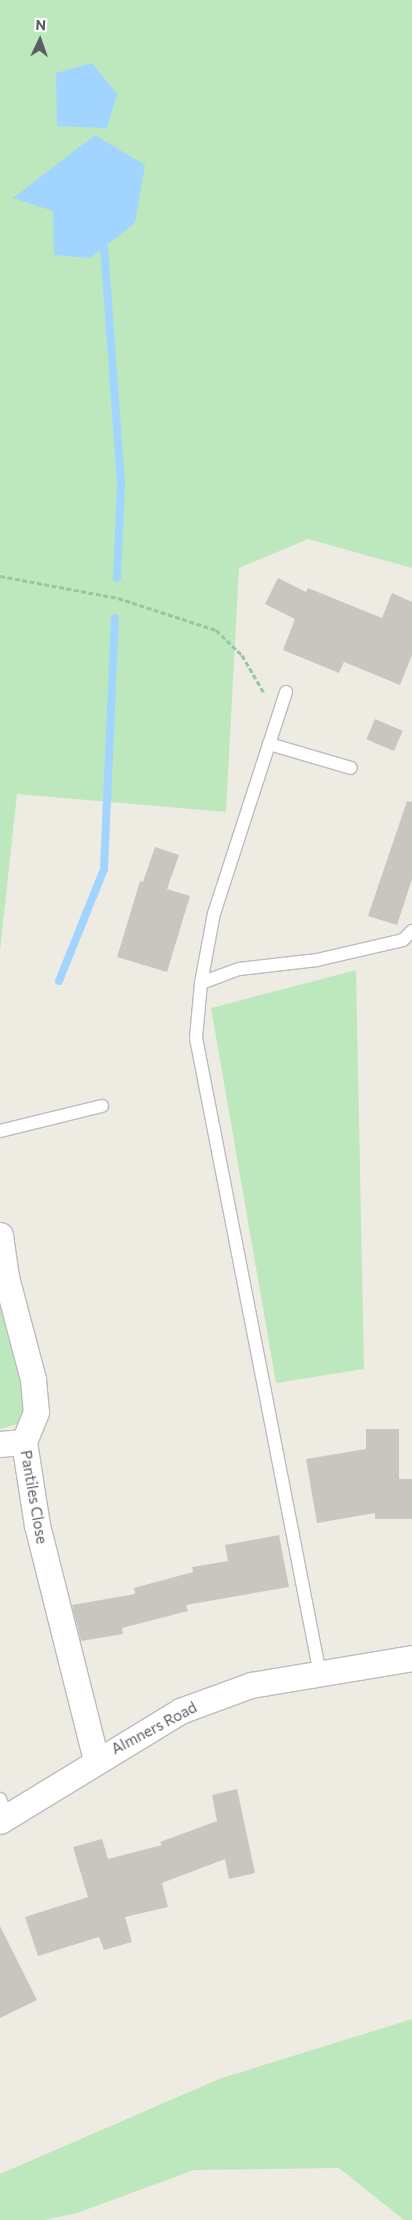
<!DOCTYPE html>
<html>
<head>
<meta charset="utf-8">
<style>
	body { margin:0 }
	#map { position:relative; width:412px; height:2220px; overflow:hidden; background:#eeece2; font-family:Commissioner,sans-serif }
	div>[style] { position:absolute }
	.green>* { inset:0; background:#bde8be }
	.water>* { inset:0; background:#a1d4ff }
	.stream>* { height:8px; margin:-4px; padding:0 4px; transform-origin:4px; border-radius:4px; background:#a1d4ff }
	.building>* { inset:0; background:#c9c6bf; transform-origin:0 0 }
	.path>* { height:3px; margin-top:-1.5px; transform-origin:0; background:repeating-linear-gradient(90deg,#94c7a4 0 5px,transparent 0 7.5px) }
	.roads { filter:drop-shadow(1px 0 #babcc2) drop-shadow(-1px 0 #babcc2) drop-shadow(0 1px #babcc2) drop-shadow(0 -1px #babcc2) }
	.lane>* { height:12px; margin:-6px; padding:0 6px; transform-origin:6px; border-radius:6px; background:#fff }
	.street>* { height:25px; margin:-12.5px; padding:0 12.5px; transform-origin:12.5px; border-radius:12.5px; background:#fff }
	span { translate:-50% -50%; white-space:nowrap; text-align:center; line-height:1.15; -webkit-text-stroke:4px #fff; paint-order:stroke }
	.street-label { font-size:15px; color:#5a5e64 }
	.north { position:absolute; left:15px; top:15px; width:50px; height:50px; -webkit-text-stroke:4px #fff; paint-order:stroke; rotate:3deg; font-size:14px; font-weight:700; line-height:20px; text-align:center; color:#5a5e64 }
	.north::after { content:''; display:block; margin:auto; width:18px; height:22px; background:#5a5e64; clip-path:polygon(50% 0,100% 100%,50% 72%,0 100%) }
</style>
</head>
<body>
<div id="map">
	<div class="green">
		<i style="clip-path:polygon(evenodd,0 0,412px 0,412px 568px,308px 539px,239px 568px,226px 812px,17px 794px,0 951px,0 0,14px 198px,135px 223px,55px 255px,53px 210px,14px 198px)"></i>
		<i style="clip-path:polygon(356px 970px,364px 1369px,276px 1383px,211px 1008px)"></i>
		<i style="clip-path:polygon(0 1288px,27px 1397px,21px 1423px,0 1429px)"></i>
		<i style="clip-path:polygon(412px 2019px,412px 2220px,404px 2220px,339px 2168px,194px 2170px,77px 2213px,45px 2220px,0 2220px,0 2174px,219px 2079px)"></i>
	</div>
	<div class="water">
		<i style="clip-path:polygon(92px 63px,117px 94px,107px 128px,57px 126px,56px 73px)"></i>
		<i style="clip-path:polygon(95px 135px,145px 165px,135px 223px,90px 258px,54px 255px,53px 211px,13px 198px)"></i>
	</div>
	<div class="stream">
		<i style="left:104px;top:247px;width:239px;rotate:85.9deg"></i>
		<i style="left:121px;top:485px;width:93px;rotate:92.5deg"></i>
		<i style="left:59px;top:981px;width:121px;rotate:-68.1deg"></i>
		<i style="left:104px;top:869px;width:251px;rotate:-87.5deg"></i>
	</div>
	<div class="building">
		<i style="clip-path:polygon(278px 578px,306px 592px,308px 588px,382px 618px,392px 593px,412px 602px,412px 655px,400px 685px,344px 662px,339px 673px,283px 650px,295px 619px,265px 604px)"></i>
		<i style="left:375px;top:719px;width:30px;height:22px;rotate:23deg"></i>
		<i style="clip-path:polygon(407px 801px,412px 802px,412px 879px,397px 925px,368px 916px)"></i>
		<i style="clip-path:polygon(155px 847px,179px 855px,167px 889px,190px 896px,167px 972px,117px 957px,140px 881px,143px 882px)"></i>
		<i style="clip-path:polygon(366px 1429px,399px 1429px,399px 1479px,412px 1479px,412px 1519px,375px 1519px,375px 1513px,317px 1523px,306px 1459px,366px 1449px)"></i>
		<i style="clip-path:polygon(279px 1535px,289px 1587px,186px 1605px,188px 1611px,122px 1628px,123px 1634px,81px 1641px,72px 1605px,135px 1594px,134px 1588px,193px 1572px,192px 1567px,228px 1561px,225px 1545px)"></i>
		<i style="clip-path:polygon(237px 1789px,255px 1873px,229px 1879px,225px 1859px,162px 1883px,168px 1907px,125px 1917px,132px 1942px,104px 1950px,99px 1937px,38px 1956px,25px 1917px,88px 1897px,73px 1847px,102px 1839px,108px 1859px,162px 1845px,160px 1842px,217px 1821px,212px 1795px)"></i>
		<i style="clip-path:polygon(0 1926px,37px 2000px,0 2018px)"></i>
	</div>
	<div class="path">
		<i style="left:0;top:576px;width:120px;rotate:10.6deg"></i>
		<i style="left:118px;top:598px;width:103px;rotate:18.1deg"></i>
		<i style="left:216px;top:630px;width:36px;rotate:44deg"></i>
		<i style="left:242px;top:655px;width:44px;rotate:59.9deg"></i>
	</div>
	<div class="roads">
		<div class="lane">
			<i style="left:286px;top:692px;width:232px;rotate:108deg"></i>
			<i style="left:214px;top:913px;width:71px;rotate:100.5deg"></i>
			<i style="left:201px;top:983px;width:55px;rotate:95.2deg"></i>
			<i style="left:196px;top:1038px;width:648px;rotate:78.97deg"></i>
			<i style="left:269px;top:744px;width:85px;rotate:16.3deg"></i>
			<i style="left:201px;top:983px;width:40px;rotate:-20.2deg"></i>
			<i style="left:239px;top:969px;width:79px;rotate:-6.6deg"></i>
			<i style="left:317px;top:960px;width:88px;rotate:-13.1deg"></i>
			<i style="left:403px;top:940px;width:13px;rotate:-45deg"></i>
			<i style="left:0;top:1131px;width:105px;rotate:-13.8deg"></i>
			<i style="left:0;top:1799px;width:18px;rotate:68deg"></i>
		</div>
		<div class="street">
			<i style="left:0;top:1235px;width:42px;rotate:81.9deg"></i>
			<i style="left:6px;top:1277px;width:106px;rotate:75.2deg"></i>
			<i style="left:33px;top:1379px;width:33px;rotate:85deg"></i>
			<i style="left:36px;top:1412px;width:32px;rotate:112deg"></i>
			<i style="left:24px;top:1442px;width:84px;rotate:81.1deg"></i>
			<i style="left:37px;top:1525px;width:242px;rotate:75.9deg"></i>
			<i style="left:0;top:1444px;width:24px;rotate:-5deg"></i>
			<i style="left:0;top:1821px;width:211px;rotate:-31.4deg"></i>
			<i style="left:180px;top:1711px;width:76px;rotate:-20.1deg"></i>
			<i style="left:251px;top:1685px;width:163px;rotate:-9.5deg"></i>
		</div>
	</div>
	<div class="street-label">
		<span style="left:34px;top:1497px;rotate:80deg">Pantiles Close</span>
		<span style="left:154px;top:1728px;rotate:-28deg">Almners Road</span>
	</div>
	<div class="north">N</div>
</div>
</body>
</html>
